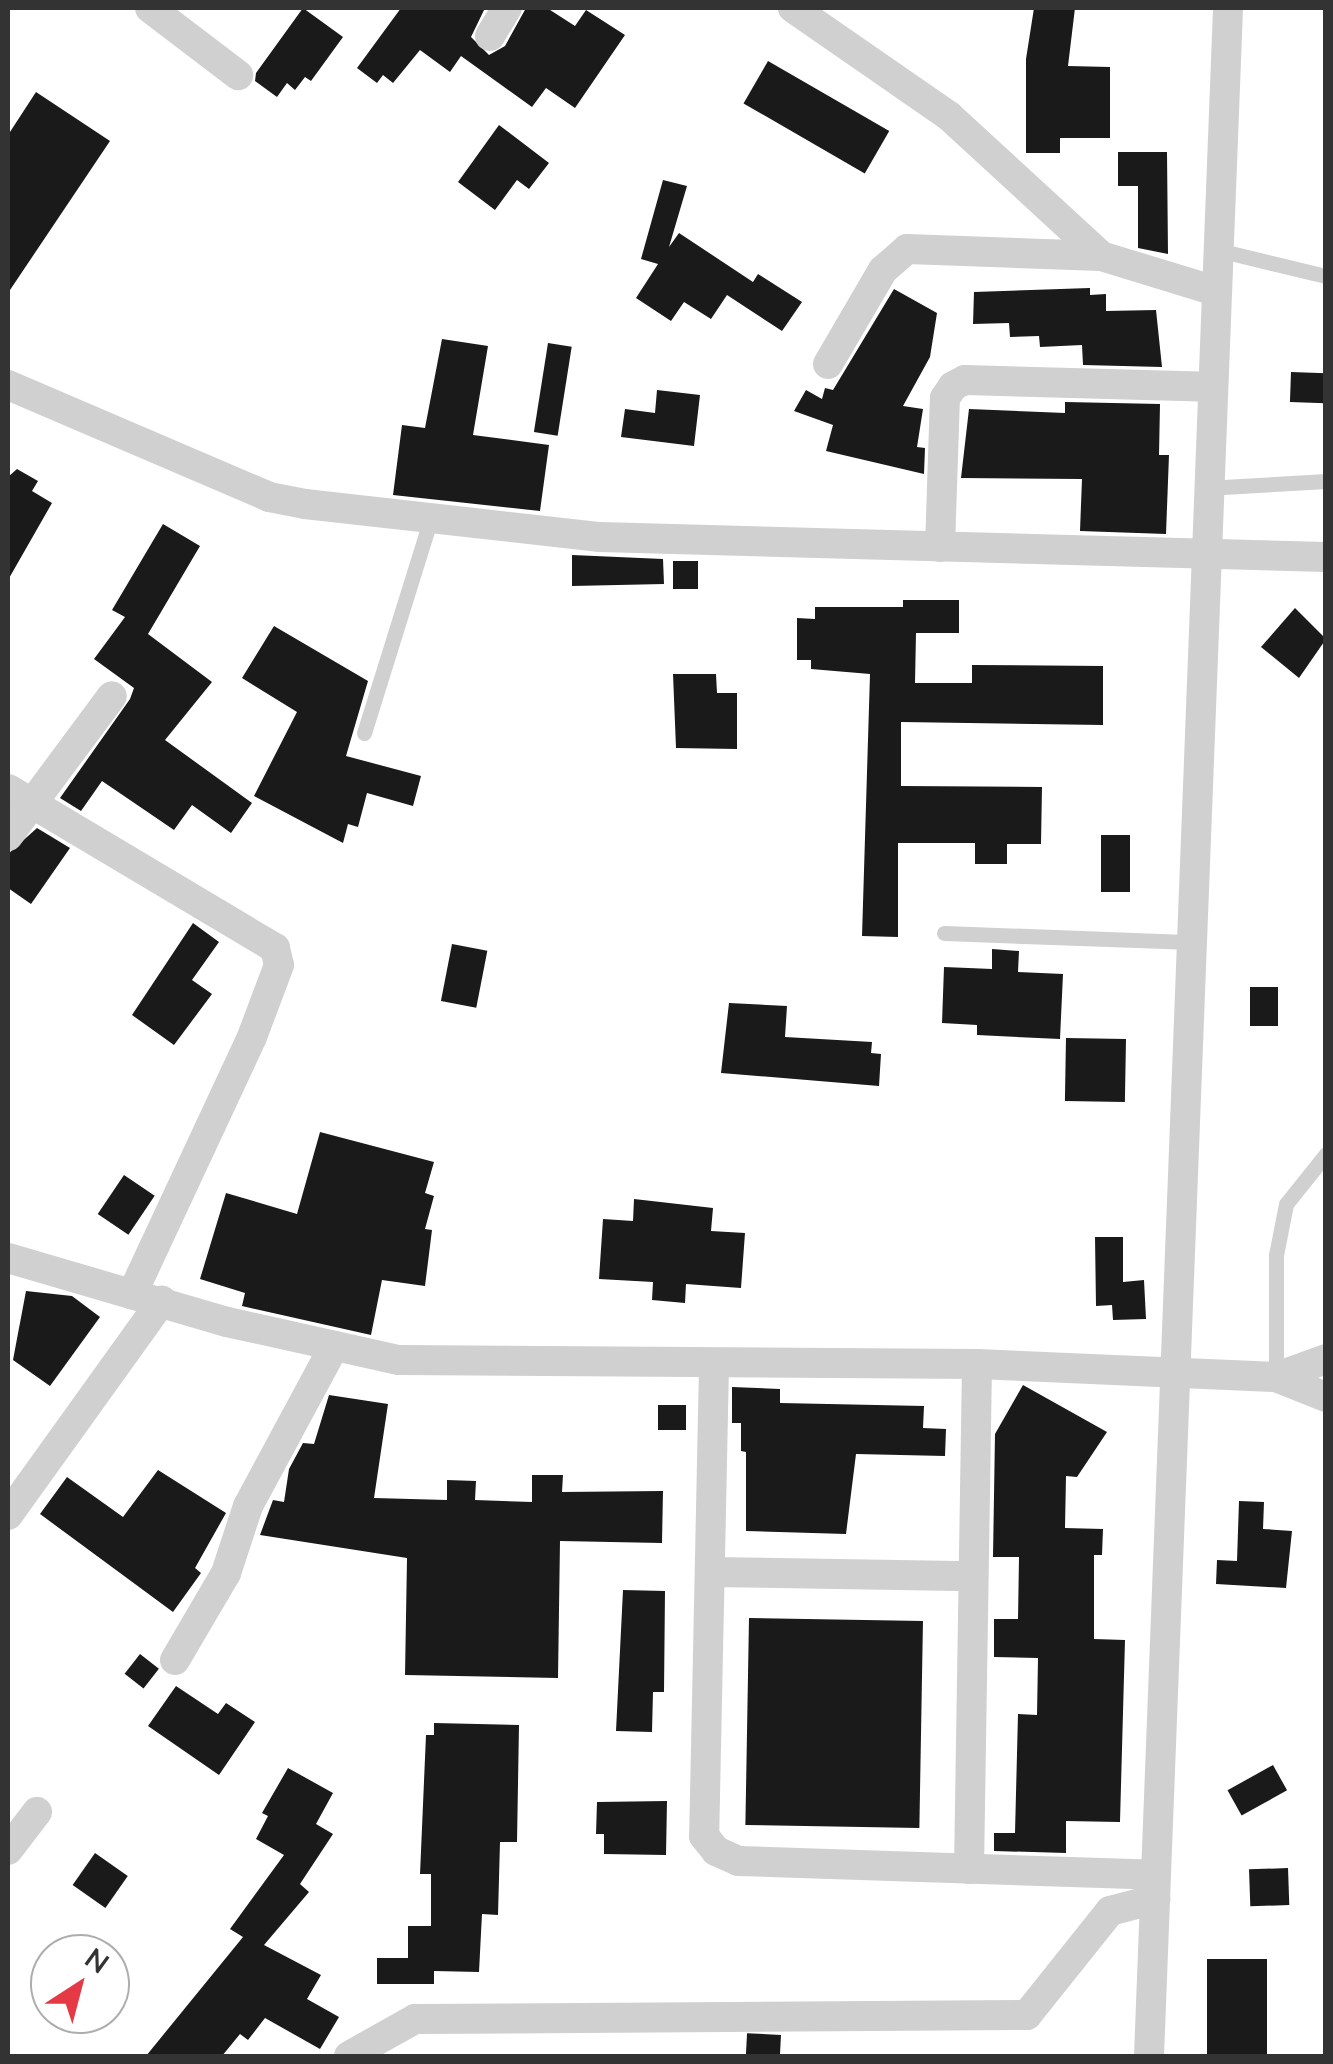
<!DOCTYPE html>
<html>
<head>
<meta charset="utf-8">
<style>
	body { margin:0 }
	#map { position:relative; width:1333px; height:2064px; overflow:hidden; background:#fff; font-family:"Nunito Sans",sans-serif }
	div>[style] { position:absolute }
	.building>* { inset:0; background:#1a1a1a; transform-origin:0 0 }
	.service>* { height:15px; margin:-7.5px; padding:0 7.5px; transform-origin:7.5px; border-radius:7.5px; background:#d0d0d0 }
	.minor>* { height:30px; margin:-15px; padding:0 15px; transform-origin:15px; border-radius:15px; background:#d0d0d0 }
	span { translate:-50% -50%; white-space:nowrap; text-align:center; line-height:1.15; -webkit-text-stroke:10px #fff; paint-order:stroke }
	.frame { position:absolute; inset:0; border:10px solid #333; pointer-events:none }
	.north { position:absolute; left:30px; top:1934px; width:100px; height:100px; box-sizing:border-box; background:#fff; border:2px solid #adadad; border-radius:50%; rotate:36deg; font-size:28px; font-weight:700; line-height:40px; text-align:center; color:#333 }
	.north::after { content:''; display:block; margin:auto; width:35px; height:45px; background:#e63946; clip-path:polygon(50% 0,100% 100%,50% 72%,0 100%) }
</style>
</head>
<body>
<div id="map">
	<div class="building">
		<i style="clip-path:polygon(303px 8px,343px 37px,311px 81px,305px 77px,295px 90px,287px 83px,277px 97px,255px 81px,256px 73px)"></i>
		<i style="clip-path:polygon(401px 8px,485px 8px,471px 37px,489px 55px,505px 46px,526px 8px,547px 8px,575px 26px,586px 10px,625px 35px,575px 108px,546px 88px,532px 107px,461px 56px,450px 72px,420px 50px,393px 83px,383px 75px,377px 83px,357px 68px)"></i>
		<i style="clip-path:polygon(1034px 8px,1075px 8px,1068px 66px,1110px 67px,1110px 138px,1060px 138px,1060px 153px,1026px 153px,1026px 59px)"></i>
		<i style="left:768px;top:61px;width:140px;height:49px;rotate:30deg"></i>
		<i style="clip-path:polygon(36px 92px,110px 141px,8px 293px,8px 135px)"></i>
		<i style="clip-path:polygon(499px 125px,549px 163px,529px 189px,517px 180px,495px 210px,458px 182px)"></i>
		<i style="clip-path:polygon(1118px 152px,1167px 152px,1168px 254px,1138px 248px,1138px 186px,1118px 186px)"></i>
		<i style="clip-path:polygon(663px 180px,687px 186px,669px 247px,679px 233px,753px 282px,758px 274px,802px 302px,782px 331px,727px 295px,711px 319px,684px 302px,671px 321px,636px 298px,658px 264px,641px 259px)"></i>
		<i style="clip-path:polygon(1090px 288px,1090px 295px,1106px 294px,1106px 311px,1156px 310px,1162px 367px,1083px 365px,1082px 345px,1040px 347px,1039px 336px,1010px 337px,1009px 323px,973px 324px,974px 292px)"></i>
		<i style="clip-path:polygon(894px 289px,937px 313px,930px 357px,903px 406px,923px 409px,917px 447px,925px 448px,924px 474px,826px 451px,833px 425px,794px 411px,806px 390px,822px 399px,825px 388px,833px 390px)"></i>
		<i style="clip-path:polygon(442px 339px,488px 346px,473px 435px,549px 445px,540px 511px,393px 495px,402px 425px,425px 428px)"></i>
		<i style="left:548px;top:343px;width:24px;height:90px;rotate:9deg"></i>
		<i style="left:1291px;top:372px;width:35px;height:30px;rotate:2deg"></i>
		<i style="clip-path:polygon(657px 390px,700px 395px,694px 446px,621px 437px,625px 409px,655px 413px)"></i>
		<i style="clip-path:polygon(1065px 402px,1160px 404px,1159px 455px,1169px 455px,1166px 534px,1080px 531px,1082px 479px,961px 478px,969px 409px,1065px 413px)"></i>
		<i style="clip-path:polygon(17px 469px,38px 481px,32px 491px,52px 503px,8px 580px,8px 477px)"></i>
		<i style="clip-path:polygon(163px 524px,200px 546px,148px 634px,212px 682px,165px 740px,252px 803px,231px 833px,192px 805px,174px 830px,102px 781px,81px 811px,60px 798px,130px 699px,134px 688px,94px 659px,125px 617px,112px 610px)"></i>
		<i style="clip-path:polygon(572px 555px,663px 559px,664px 584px,572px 586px)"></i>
		<i style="left:673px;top:561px;width:25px;height:28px"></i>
		<i style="clip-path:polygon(903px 600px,959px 600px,959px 633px,916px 633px,915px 683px,972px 683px,972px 665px,1103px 666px,1103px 725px,901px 722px,901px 786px,1042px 787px,1041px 844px,1007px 844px,1007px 864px,975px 864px,975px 843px,898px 843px,898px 937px,862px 936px,870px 674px,811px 669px,811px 660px,797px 660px,797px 618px,815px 619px,815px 607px,903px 607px)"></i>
		<i style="clip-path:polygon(1295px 608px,1326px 639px,1299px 678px,1261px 647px)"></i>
		<i style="clip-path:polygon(274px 626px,368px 681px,346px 756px,421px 776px,413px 806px,367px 793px,358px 827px,348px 824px,343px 843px,254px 796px,297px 712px,242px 678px)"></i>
		<i style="clip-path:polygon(673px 674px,716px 674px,717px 693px,737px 693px,737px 749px,676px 748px)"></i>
		<i style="clip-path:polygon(37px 828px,70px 848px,31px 904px,8px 888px,8px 854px)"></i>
		<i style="left:1101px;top:835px;width:29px;height:57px"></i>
		<i style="clip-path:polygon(193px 923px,219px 942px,192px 980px,212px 994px,174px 1045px,132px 1015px)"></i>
		<i style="left:452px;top:944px;width:36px;height:58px;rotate:11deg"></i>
		<i style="clip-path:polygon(992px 949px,1019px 951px,1018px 972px,1063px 974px,1060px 1039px,977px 1035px,977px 1025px,942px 1023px,944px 967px,992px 969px)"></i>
		<i style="left:1250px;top:987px;width:28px;height:39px"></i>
		<i style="clip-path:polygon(729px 1003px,787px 1006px,785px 1037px,872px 1042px,871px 1053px,881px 1054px,879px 1086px,721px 1073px)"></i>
		<i style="left:1066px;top:1038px;width:60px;height:63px;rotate:1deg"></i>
		<i style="clip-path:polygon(320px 1132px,434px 1162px,425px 1193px,434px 1196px,425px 1229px,432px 1230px,425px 1286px,382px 1280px,371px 1335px,242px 1306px,245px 1293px,200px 1279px,226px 1193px,297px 1214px)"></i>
		<i style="left:124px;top:1175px;width:37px;height:47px;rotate:34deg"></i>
		<i style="clip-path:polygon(634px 1199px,713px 1208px,711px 1231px,745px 1233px,741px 1288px,686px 1284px,685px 1303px,652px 1300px,653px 1282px,599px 1279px,603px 1219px,633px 1221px)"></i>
		<i style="clip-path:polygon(1095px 1237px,1123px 1237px,1123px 1282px,1144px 1280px,1146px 1319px,1113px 1320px,1112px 1305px,1096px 1306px)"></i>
		<i style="clip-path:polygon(26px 1291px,72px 1296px,100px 1317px,50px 1386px,13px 1360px)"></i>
		<i style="clip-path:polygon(1023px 1385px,1107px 1432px,1077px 1477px,1066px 1476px,1065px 1528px,1103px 1529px,1102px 1555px,1094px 1555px,1094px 1639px,1125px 1640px,1120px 1822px,1066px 1821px,1066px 1853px,994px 1851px,994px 1833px,1015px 1833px,1018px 1714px,1037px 1715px,1038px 1658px,994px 1657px,994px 1619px,1018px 1619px,1019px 1557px,993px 1557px,995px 1434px)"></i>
		<i style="clip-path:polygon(732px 1387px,780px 1389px,780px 1403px,924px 1406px,923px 1428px,946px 1429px,945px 1456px,856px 1454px,846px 1534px,746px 1531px,746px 1452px,741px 1451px,741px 1423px,732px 1423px)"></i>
		<i style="clip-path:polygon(329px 1395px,388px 1404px,374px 1498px,447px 1500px,447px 1480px,476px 1481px,475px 1500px,532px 1502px,532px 1475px,563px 1475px,562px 1492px,663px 1491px,662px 1543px,560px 1541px,558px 1678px,405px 1675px,407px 1558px,260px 1535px,273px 1500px,284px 1502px,289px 1469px,303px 1443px,314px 1444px)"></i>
		<i style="left:658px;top:1405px;width:28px;height:25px"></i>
		<i style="clip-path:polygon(158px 1470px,226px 1513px,195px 1568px,201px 1573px,173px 1612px,40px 1514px,67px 1477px,123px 1517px)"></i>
		<i style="clip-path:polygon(1239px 1501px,1264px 1502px,1263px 1529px,1292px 1531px,1286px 1588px,1216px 1584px,1217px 1560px,1237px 1561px)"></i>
		<i style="clip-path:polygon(623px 1590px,665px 1591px,664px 1692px,653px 1692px,652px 1732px,616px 1731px)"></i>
		<i style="left:749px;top:1618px;width:174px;height:207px;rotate:1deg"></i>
		<i style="left:140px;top:1654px;width:24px;height:25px;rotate:38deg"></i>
		<i style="clip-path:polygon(176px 1686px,218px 1714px,226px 1703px,255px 1722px,219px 1775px,148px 1726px)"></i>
		<i style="clip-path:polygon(434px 1723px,519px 1725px,517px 1842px,500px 1842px,498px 1915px,482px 1914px,479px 1972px,434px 1971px,434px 1984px,377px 1984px,377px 1958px,408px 1958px,408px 1926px,431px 1926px,431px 1874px,420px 1874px,426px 1735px,434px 1735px)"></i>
		<i style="left:1273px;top:1765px;width:29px;height:52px;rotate:61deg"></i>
		<i style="clip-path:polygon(288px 1768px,333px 1793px,316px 1824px,333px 1834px,300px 1884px,309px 1892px,264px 1945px,321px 1975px,307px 1999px,339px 2017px,320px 2049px,265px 2018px,248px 2040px,240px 2034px,222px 2056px,146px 2056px,243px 1937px,230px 1929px,284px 1855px,256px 1839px,268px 1816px,262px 1813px)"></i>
		<i style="clip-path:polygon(667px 1801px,666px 1855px,604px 1854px,604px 1834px,596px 1834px,597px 1802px)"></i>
		<i style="left:95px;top:1853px;width:40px;height:39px;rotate:35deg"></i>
		<i style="left:1288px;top:1868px;width:37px;height:39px;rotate:88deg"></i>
		<i style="left:1207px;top:1959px;width:60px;height:95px"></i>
		<i style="left:781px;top:2035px;width:21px;height:34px;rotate:93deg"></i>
	</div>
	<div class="service">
		<i style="left:1214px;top:249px;width:115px;rotate:13.6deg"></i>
		<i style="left:1206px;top:488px;width:120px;rotate:-3.3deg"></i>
		<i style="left:364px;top:733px;width:225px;rotate:-72.7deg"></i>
		<i style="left:944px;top:933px;width:249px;rotate:2.1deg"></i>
		<i style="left:1276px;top:1377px;width:122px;rotate:-90deg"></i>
		<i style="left:1276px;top:1255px;width:52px;rotate:-78.9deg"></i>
		<i style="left:1286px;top:1204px;width:64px;rotate:-51.3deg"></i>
	</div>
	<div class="minor">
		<i style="left:150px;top:8px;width:111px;rotate:37.3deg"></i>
		<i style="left:793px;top:8px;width:190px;rotate:34.7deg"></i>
		<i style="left:949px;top:116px;width:207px;rotate:42.6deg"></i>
		<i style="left:490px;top:36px;width:33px;rotate:-59deg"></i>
		<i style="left:828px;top:364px;width:109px;rotate:-59.7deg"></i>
		<i style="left:883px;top:270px;width:32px;rotate:-41deg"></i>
		<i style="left:907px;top:249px;width:194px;rotate:2.1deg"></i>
		<i style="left:1101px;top:256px;width:116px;rotate:17deg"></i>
		<i style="left:8px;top:385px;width:284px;rotate:23.2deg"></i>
		<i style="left:269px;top:497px;width:37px;rotate:11deg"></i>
		<i style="left:305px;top:504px;width:297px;rotate:6.4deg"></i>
		<i style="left:600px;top:537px;width:726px;rotate:1.58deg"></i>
		<i style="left:940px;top:547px;width:149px;rotate:-88.1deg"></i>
		<i style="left:945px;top:398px;width:14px;rotate:-56deg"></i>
		<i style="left:953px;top:386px;width:13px;rotate:-27deg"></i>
		<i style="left:965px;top:380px;width:244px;rotate:1.6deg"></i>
		<i style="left:8px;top:789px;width:311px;rotate:30.8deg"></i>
		<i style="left:275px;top:948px;width:17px;rotate:77deg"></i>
		<i style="left:279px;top:965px;width:77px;rotate:110.6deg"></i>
		<i style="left:252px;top:1037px;width:284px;rotate:115deg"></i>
		<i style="left:8px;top:836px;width:174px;rotate:-53.4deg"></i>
		<i style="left:8px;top:1258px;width:228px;rotate:16.3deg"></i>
		<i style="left:227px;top:1322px;width:176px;rotate:12.5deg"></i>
		<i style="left:399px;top:1360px;width:578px;rotate:0.4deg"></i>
		<i style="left:977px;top:1364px;width:299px;rotate:2.5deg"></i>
		<i style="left:1276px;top:1377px;width:54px;rotate:21.8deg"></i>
		<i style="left:714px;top:1366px;width:470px;rotate:91.2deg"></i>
		<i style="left:704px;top:1836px;width:19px;rotate:51deg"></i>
		<i style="left:716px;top:1851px;width:24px;rotate:24deg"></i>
		<i style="left:738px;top:1861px;width:418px;rotate:1.9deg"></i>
		<i style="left:1276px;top:1377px;width:53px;rotate:-19.8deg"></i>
		<i style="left:8px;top:1515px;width:264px;rotate:-54.3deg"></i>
		<i style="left:710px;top:1572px;width:263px;rotate:0.9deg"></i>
		<i style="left:175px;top:1660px;width:101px;rotate:-59.6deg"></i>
		<i style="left:226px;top:1573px;width:71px;rotate:-71.8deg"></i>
		<i style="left:248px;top:1506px;width:182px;rotate:-61.7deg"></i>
		<i style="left:8px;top:1850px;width:48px;rotate:-52.7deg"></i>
		<i style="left:969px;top:1869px;width:505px;rotate:-89.09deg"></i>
		<i style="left:349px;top:2056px;width:76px;rotate:-29.3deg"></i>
		<i style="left:415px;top:2019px;width:612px;rotate:-0.37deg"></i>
		<i style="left:1027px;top:2015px;width:133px;rotate:-51.4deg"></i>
		<i style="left:1110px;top:1911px;width:47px;rotate:-14.9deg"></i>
		<i style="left:1149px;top:2056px;width:2050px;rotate:-87.79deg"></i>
	</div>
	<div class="frame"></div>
	<div class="north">N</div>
</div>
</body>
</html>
